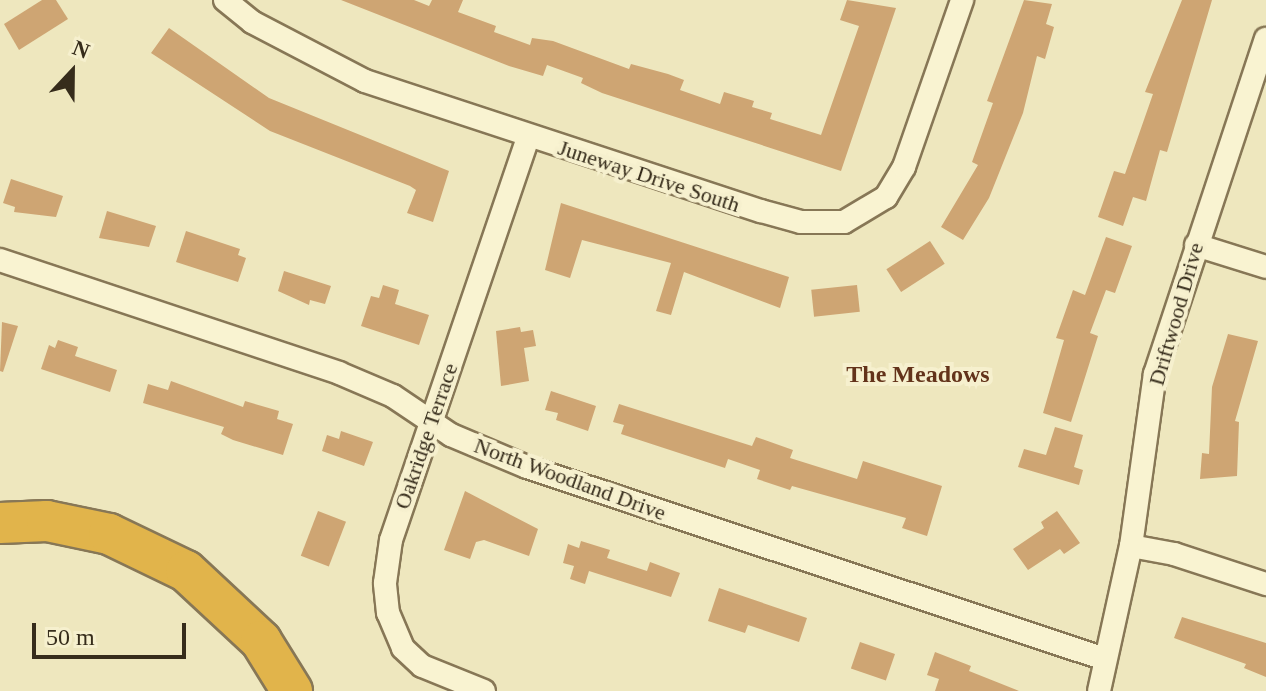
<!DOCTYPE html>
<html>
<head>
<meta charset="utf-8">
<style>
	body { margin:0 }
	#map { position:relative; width:1266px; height:691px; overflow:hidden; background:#eee7be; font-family:"Times New Roman",serif }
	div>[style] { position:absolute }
	.building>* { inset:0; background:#cea573; transform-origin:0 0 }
	.roads { filter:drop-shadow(2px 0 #877756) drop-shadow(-2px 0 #877756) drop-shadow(0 2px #877756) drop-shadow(0 -2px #877756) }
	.minor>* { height:22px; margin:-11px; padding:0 11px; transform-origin:11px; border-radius:11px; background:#f9f3d1 }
	.motorway>* { height:40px; margin:-20px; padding:0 20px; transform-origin:20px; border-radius:20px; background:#e1b44b }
	span { translate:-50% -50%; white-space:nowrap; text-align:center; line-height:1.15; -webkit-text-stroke:8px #f6f0ce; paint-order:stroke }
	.street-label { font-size:22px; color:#362c1b }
	.neighbourhood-label { font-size:24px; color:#63331a; font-weight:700 }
	.north { position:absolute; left:32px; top:32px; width:80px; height:80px; -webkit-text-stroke:6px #f6f0ce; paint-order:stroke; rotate:22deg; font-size:22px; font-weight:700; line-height:32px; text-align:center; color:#362c1b }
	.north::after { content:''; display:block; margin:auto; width:28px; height:36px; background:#362c1b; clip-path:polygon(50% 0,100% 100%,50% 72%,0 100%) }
	.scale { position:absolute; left:32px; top:623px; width:154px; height:36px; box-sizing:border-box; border:4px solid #362c1b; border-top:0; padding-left:10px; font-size:24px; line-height:28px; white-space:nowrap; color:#362c1b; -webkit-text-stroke:6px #f6f0ce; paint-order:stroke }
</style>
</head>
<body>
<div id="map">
	<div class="building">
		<i style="clip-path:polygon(42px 0,56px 0,68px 19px,19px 50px,4px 24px)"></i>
		<i style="clip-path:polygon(341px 0,414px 0,429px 6px,432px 0,463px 0,458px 12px,496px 26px,494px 32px,530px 45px,532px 38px,553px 41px,629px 69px,631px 64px,668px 74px,684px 80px,680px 90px,720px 104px,724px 92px,754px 101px,752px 107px,772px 113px,770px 119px,821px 135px,859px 26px,840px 20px,847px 0,896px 8px,841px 171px,602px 93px,581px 83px,583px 78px,547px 65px,543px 76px,509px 66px)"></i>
		<i style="clip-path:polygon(1024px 0,1052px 4px,1046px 24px,1054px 27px,1045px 59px,1037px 56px,1023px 113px,989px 198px,963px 240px,941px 227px,978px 165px,972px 162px,993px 103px,987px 101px)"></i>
		<i style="clip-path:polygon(1182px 0,1212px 0,1167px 152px,1160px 150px,1146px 201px,1133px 197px,1123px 226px,1098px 217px,1114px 171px,1125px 174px,1153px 94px,1145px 92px)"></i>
		<i style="clip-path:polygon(169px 28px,269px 98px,449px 171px,433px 222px,407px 213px,416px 190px,410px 186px,270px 131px,151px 53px)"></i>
		<i style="clip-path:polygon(11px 179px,63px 196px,56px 217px,14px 212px,15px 207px,3px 203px)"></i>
		<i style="clip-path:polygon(561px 203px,789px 277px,780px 308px,684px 272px,671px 315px,656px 311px,671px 263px,582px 240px,570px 278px,545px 270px)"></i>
		<i style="clip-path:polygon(107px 211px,156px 226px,149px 247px,99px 238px)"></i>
		<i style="clip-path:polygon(186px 231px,240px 249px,238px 255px,246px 258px,238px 282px,176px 262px)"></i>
		<i style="clip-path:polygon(1106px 237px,1132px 246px,1115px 293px,1106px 290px,1090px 333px,1098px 336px,1071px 422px,1043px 413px,1064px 340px,1056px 338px,1073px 290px,1085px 295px)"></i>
		<i style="left:930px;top:241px;width:27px;height:52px;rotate:57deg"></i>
		<i style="clip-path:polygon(284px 271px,331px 286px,325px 304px,310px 300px,309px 305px,278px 291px)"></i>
		<i style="clip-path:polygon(383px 285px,399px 290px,395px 304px,429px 315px,419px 345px,361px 326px,371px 296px,379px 298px)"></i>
		<i style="left:857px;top:285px;width:27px;height:46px;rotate:84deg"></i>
		<i style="clip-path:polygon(2px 322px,18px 326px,3px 372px,0 371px)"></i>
		<i style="clip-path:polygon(520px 327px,521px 332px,533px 330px,536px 346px,524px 348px,529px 381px,501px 386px,496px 331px)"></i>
		<i style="clip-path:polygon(1228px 334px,1258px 341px,1235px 421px,1239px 422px,1237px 476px,1200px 479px,1202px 453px,1209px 454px,1212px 387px)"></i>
		<i style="clip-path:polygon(58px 340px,78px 347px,75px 356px,117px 370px,110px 392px,41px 369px,49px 345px,55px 348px)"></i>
		<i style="clip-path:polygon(171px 381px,243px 407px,245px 401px,279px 411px,277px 419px,293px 424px,283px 455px,233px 440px,221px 434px,224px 427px,143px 403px,148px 384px,168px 390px)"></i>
		<i style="clip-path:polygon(551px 391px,596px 406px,588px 431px,556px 420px,558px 413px,545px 410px)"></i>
		<i style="clip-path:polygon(619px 404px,752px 446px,756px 437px,793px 450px,790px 458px,857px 479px,863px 461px,942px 486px,927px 536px,902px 528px,906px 518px,792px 486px,790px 490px,757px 479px,760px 470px,728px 459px,725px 468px,621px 434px,624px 425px,613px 422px)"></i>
		<i style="clip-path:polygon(1055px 427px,1083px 435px,1074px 467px,1083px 470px,1079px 485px,1018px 467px,1024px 449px,1046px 455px)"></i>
		<i style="clip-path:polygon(341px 431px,373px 442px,364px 466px,322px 451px,327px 435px,339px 439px)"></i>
		<i style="clip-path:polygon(465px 491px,538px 529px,529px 556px,484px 540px,476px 542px,470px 559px,444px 550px)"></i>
		<i style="left:318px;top:511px;width:30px;height:48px;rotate:21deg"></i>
		<i style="clip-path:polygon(1057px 511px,1080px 543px,1064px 554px,1060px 549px,1028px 570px,1013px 549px,1044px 528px,1041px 522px)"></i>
		<i style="clip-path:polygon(581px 541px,610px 550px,607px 558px,647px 571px,650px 562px,680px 573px,671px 597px,589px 571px,585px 584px,570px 579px,574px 566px,563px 563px,568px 544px,579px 548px)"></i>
		<i style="clip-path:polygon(719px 588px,807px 618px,799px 642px,748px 625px,745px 633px,708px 621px)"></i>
		<i style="clip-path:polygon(1182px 617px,1266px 643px,1266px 677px,1244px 668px,1246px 664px,1174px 638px)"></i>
		<i style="left:860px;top:642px;width:37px;height:28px;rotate:19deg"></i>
		<i style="clip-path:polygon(935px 652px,971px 666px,969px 671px,1019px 691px,935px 691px,939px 679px,927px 675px)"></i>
	</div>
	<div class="roads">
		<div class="minor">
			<i style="left:225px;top:0;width:35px;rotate:39deg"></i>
			<i style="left:252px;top:22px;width:127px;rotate:27.6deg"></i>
			<i style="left:365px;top:81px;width:417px;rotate:18.2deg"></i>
			<i style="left:761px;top:211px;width:41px;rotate:15.4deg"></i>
			<i style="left:801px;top:222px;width:43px"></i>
			<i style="left:844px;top:222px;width:49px;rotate:-30.8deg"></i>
			<i style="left:886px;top:197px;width:35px;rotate:-59deg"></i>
			<i style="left:904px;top:167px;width:177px;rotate:-70.8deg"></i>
			<i style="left:1196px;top:245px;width:73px;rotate:17.4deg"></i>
			<i style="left:0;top:260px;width:357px;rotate:18.4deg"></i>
			<i style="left:339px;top:373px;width:59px;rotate:23.1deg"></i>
			<i style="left:393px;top:396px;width:70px;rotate:33.9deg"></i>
			<i style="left:451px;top:435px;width:82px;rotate:22.8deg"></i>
			<i style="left:527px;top:467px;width:609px;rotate:18.38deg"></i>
			<i style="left:1131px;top:546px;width:44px;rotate:10.5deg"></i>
			<i style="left:1174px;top:554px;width:97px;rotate:18.1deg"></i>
			<i style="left:484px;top:691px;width:67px;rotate:-158deg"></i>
			<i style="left:422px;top:666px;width:26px;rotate:-137deg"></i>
			<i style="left:403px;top:648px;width:38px;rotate:-113deg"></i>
			<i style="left:388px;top:613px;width:30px;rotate:-96deg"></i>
			<i style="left:385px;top:583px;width:43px;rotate:-82.1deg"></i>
			<i style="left:391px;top:540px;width:426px;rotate:-71.2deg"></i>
			<i style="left:1099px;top:691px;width:148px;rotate:-77.6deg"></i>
			<i style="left:1131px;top:546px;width:174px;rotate:-82.1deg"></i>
			<i style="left:1155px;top:374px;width:353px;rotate:-71.7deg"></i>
		</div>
		<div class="motorway">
			<i style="left:0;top:523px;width:47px;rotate:-2.4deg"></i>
			<i style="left:47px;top:521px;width:63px;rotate:11.8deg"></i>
			<i style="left:109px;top:534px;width:85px;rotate:25.7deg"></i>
			<i style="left:186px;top:571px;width:103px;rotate:43deg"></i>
			<i style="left:261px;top:641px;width:59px;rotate:58.2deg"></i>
		</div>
	</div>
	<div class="street-label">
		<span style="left:649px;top:176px;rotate:18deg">Juneway Drive South</span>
		<span style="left:1176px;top:314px;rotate:-74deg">Driftwood Drive</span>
		<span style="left:426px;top:436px;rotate:-71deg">Oakridge Terrace</span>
		<span style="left:570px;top:479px;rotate:20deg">North Woodland Drive</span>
	</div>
	<div class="neighbourhood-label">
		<span style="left:918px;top:375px">The Meadows</span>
	</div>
	<div class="north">N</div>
	<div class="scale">50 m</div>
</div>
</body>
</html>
